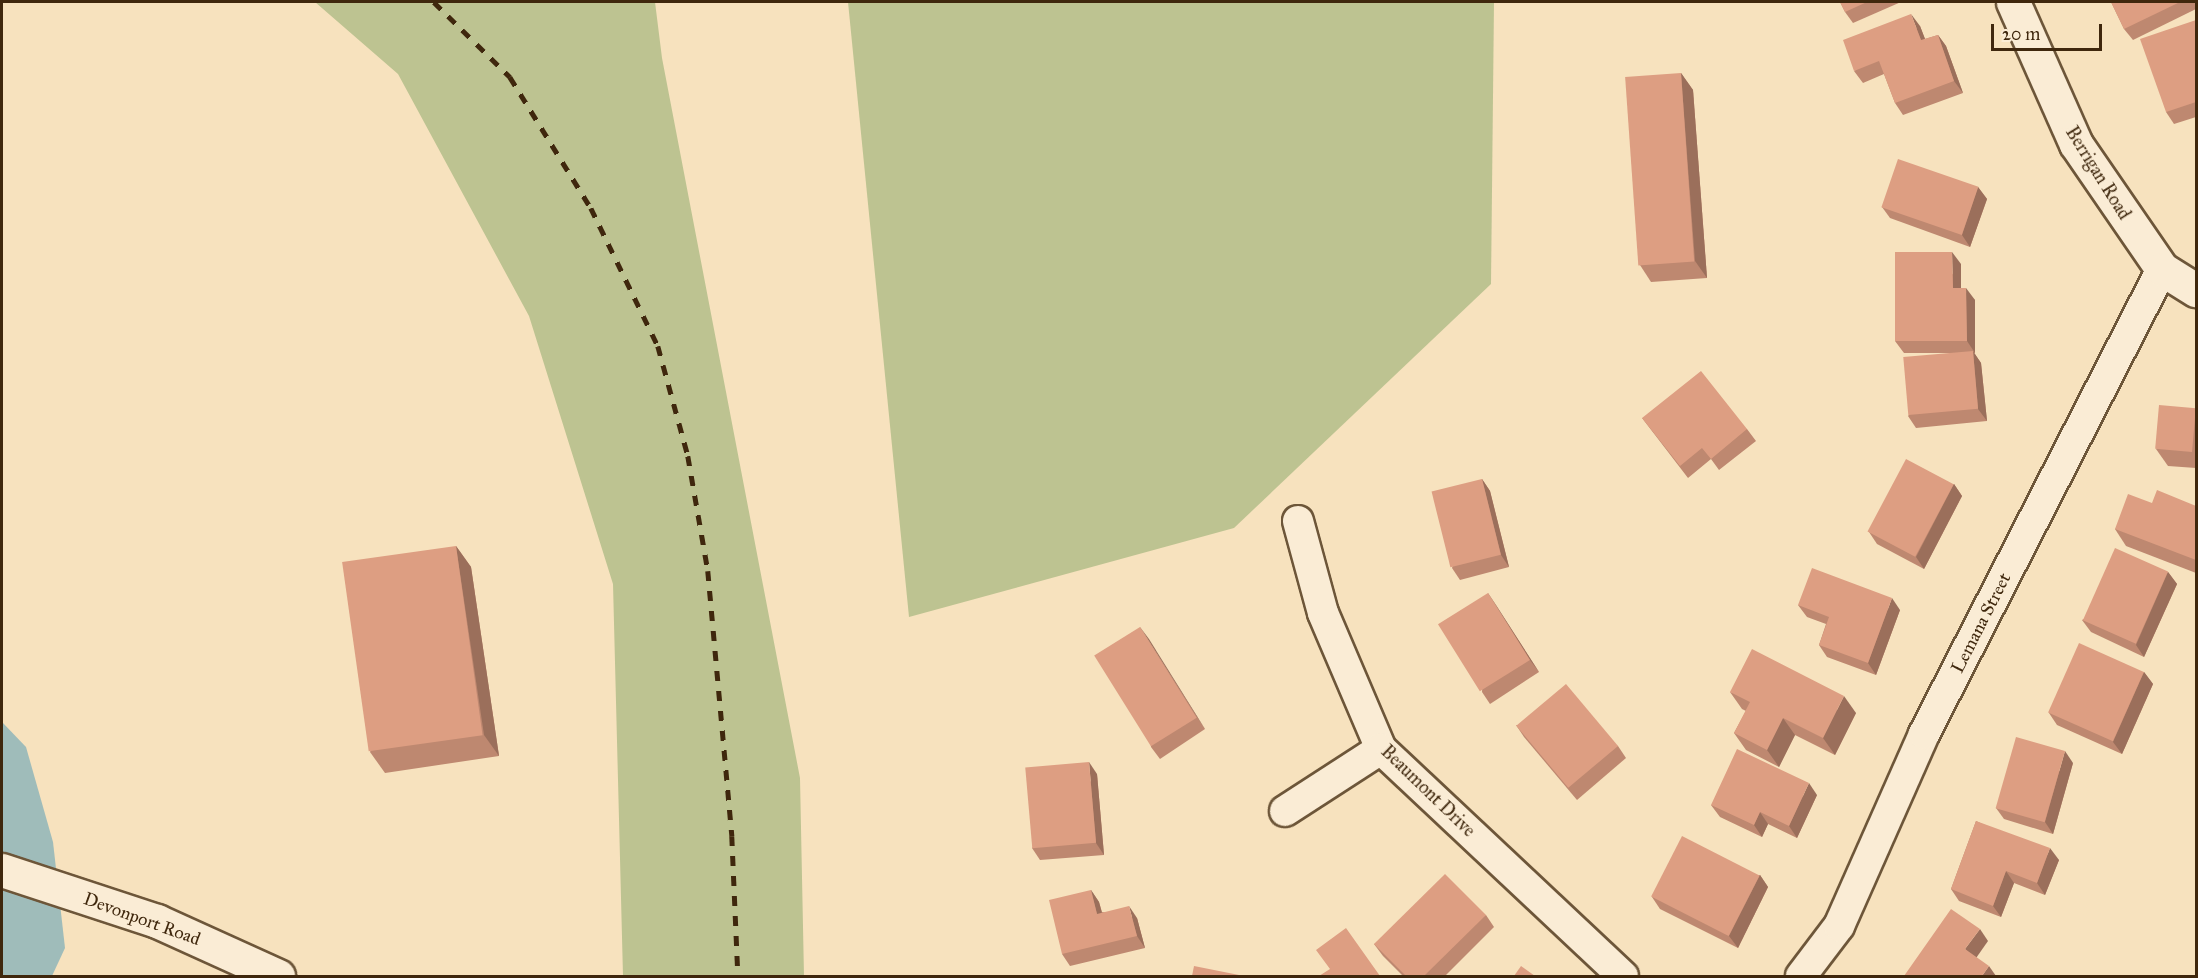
<!DOCTYPE html>
<html>
<head>
<meta charset="utf-8">
<style>
	body { margin:0 }
	#map { position:relative; width:2198px; height:978px; overflow:hidden; background:#f7e2be; font-family:"IM FELL Great Primer",serif }
	div>[style] { position:absolute }
	.green>* { inset:0; background:#bdc391 }
	.water>* { inset:0; background:#9fbcba }
	.roads { filter:drop-shadow(2px 0 #6d5639) drop-shadow(-2px 0 #6d5639) drop-shadow(0 2px #6d5639) drop-shadow(0 -2px #6d5639) }
	.minor>* { height:30px; margin:-15px; padding:0 15px; transform-origin:15px; border-radius:15px; background:#faecd5 }
	.tertiary>* { height:33px; margin:-16.5px; padding:0 16.5px; transform-origin:16.5px; border-radius:16.5px; background:#faecd5 }
	.secondary>* { height:33px; margin:-16.5px; padding:0 16.5px; transform-origin:16.5px; border-radius:16.5px; background:#faecd5 }
	.rail>* { height:4.5px; margin-top:-2.25px; transform-origin:0; background:repeating-linear-gradient(90deg,#3f270d 0 10px,transparent 0 20px) }
	.wall>* { inset:0; background:#be8870 }
	.shaded-wall>* { inset:0; background:#9b6f5b }
	.building>* { inset:0; background:#dd9e82; transform-origin:0 0 }
	span { translate:-50% -50%; white-space:nowrap; text-align:center; line-height:1.15; -webkit-text-stroke:6px #faecd5; paint-order:stroke }
	.street-label { font-size:18px; color:#3f270d }
	.frame { position:absolute; inset:0; border:3px solid #3f270d; pointer-events:none }
	.scale { position:absolute; left:1991px; top:24px; width:111px; height:27px; box-sizing:border-box; border:3px solid #3f270d; border-top:0; padding-left:8px; font-size:18px; line-height:21px; white-space:nowrap; color:#3f270d; -webkit-text-stroke:4px #faecd5; paint-order:stroke }
</style>
</head>
<body>
<div id="map">
	<div class="green">
		<i style="clip-path:polygon(315px 2px,655px 2px,662px 58px,800px 778px,804px 976px,623px 976px,613px 584px,529px 316px,398px 74px)"></i>
		<i style="clip-path:polygon(848px 2px,1494px 2px,1491px 284px,1234px 528px,909px 617px)"></i>
	</div>
	<div class="water">
		<i style="clip-path:polygon(2px 722px,26px 747px,53px 842px,65px 948px,52px 976px,2px 976px)"></i>
	</div>
	<div class="roads">
		<div class="minor">
			<i style="left:1298px;top:521px;width:95px;rotate:74.8deg"></i>
			<i style="left:1323px;top:613px;width:148px;rotate:66.9deg"></i>
			<i style="left:1381px;top:749px;width:332px;rotate:43.2deg"></i>
			<i style="left:1285px;top:811px;width:114px;rotate:-32.9deg"></i>
			<i style="left:1801px;top:976px;width:63px;rotate:-52.8deg"></i>
			<i style="left:1839px;top:926px;width:210px;rotate:-66.1deg"></i>
			<i style="left:1924px;top:734px;width:522px;rotate:-62.9deg"></i>
		</div>
		<div class="tertiary">
			<i style="left:2013px;top:2px;width:155px;rotate:66.1deg"></i>
			<i style="left:2076px;top:144px;width:152px;rotate:55.5deg"></i>
			<i style="left:2162px;top:269px;width:40px;rotate:32deg"></i>
		</div>
		<div class="secondary">
			<i style="left:2px;top:870px;width:163px;rotate:18.2deg"></i>
			<i style="left:157px;top:921px;width:133px;rotate:24.4deg"></i>
		</div>
	</div>
	<div class="rail">
		<i style="left:434px;top:2px;width:107px;rotate:44.6deg"></i>
		<i style="left:510px;top:77px;width:154px;rotate:58.3deg"></i>
		<i style="left:591px;top:208px;width:153px;rotate:64.1deg"></i>
		<i style="left:658px;top:346px;width:114px;rotate:74.7deg"></i>
		<i style="left:688px;top:456px;width:117px;rotate:80.1deg"></i>
		<i style="left:708px;top:571px;width:266px;rotate:84.8deg"></i>
		<i style="left:732px;top:836px;width:140px;rotate:87.5deg"></i>
	</div>
	<div class="wall">
		<i style="clip-path:polygon(1840px 2px,1901px 2px,1853px 23px,1845px 12px)"></i>
		<i style="clip-path:polygon(2111px 2px,2196px 2px,2196px 9px,2133px 40px,2124px 29px)"></i>
		<i style="clip-path:polygon(2196px 20px,2196px 117px,2174px 124px,2166px 112px)"></i>
		<i style="clip-path:polygon(1920px 26px,1925px 39px,1938px 35px,1946px 46px,1963px 93px,1903px 115px,1895px 103px,1884px 74px,1863px 83px,1854px 71px)"></i>
		<i style="clip-path:polygon(1681px 73px,1693px 90px,1707px 278px,1651px 282px,1640px 265px)"></i>
		<i style="clip-path:polygon(1978px 187px,1987px 199px,1970px 247px,1890px 218px,1882px 207px)"></i>
		<i style="clip-path:polygon(1961px 264px,1961px 288px,1975px 300px,1975px 353px,1974px 353px,1981px 363px,1987px 421px,1916px 428px,1908px 416px,1957px 353px,1904px 353px,1895px 341px)"></i>
		<i style="clip-path:polygon(2196px 408px,2196px 468px,2168px 466px,2156px 449px)"></i>
		<i style="clip-path:polygon(1642px 418px,1747px 429px,1756px 441px,1719px 470px,1711px 459px,1688px 478px)"></i>
		<i style="clip-path:polygon(1482px 479px,1490px 491px,1509px 567px,1460px 580px,1452px 568px)"></i>
		<i style="clip-path:polygon(1954px 484px,1962px 496px,1924px 569px,1877px 544px,1869px 532px)"></i>
		<i style="clip-path:polygon(2152px 503px,2196px 506px,2196px 573px,2126px 546px,2115px 529px)"></i>
		<i style="clip-path:polygon(456px 546px,471px 567px,499px 756px,385px 773px,370px 752px)"></i>
		<i style="clip-path:polygon(2168px 572px,2177px 584px,2144px 657px,2091px 632px,2082px 620px)"></i>
		<i style="clip-path:polygon(1488px 593px,1539px 672px,1490px 704px,1482px 692px)"></i>
		<i style="clip-path:polygon(1798px 605px,1900px 610px,1876px 675px,1827px 657px,1819px 645px,1826px 624px,1807px 617px)"></i>
		<i style="clip-path:polygon(1140px 627px,1205px 729px,1160px 759px,1151px 747px)"></i>
		<i style="clip-path:polygon(2144px 672px,2153px 684px,2122px 754px,2057px 725px,2049px 713px)"></i>
		<i style="clip-path:polygon(1730px 692px,1856px 713px,1835px 755px,1795px 735px,1779px 767px,1746px 750px,1734px 733px,1746px 711px,1742px 709px)"></i>
		<i style="clip-path:polygon(1516px 725px,1618px 746px,1626px 758px,1577px 800px,1524px 737px)"></i>
		<i style="clip-path:polygon(2073px 763px,2053px 834px,2004px 819px,1996px 808px)"></i>
		<i style="clip-path:polygon(1097px 774px,1104px 855px,1040px 860px,1032px 848px)"></i>
		<i style="clip-path:polygon(1817px 795px,1797px 838px,1768px 824px,1762px 837px,1720px 817px,1711px 805px)"></i>
		<i style="clip-path:polygon(1976px 821px,2059px 860px,2045px 895px,2014px 883px,2001px 917px,1959px 901px,1951px 889px)"></i>
		<i style="clip-path:polygon(1760px 875px,1768px 887px,1738px 948px,1660px 909px,1652px 897px)"></i>
		<i style="clip-path:polygon(1091px 890px,1099px 902px,1102px 912px,1137px 918px,1145px 948px,1070px 966px,1062px 954px)"></i>
		<i style="clip-path:polygon(1486px 915px,1494px 927px,1445px 976px,1403px 976px,1383px 956px,1374px 944px)"></i>
	</div>
	<div class="shaded-wall">
		<i style="clip-path:polygon(1911px 14px,1920px 26px,1930px 52px,1921px 40px)"></i>
		<i style="clip-path:polygon(1938px 35px,1946px 46px,1963px 93px,1954px 81px)"></i>
		<i style="clip-path:polygon(1681px 73px,1693px 90px,1707px 278px,1695px 261px)"></i>
		<i style="clip-path:polygon(1978px 187px,1987px 199px,1970px 247px,1962px 235px)"></i>
		<i style="clip-path:polygon(1952px 252px,1961px 264px,1961px 300px,1953px 288px)"></i>
		<i style="clip-path:polygon(1966px 288px,1975px 300px,1975px 353px,1967px 341px)"></i>
		<i style="clip-path:polygon(1973px 351px,1981px 363px,1987px 421px,1978px 409px)"></i>
		<i style="clip-path:polygon(1482px 479px,1490px 491px,1509px 567px,1501px 555px)"></i>
		<i style="clip-path:polygon(1954px 484px,1962px 496px,1924px 569px,1916px 557px)"></i>
		<i style="clip-path:polygon(456px 546px,471px 567px,499px 756px,484px 735px)"></i>
		<i style="clip-path:polygon(2168px 572px,2177px 584px,2144px 657px,2136px 645px)"></i>
		<i style="clip-path:polygon(1488px 593px,1496px 605px,1539px 672px,1530px 660px)"></i>
		<i style="clip-path:polygon(1892px 598px,1900px 610px,1876px 675px,1868px 663px)"></i>
		<i style="clip-path:polygon(1140px 627px,1149px 639px,1205px 729px,1197px 717px)"></i>
		<i style="clip-path:polygon(2144px 672px,2153px 684px,2122px 754px,2113px 742px)"></i>
		<i style="clip-path:polygon(1844px 696px,1856px 713px,1835px 755px,1823px 738px)"></i>
		<i style="clip-path:polygon(1783px 718px,1795px 735px,1779px 767px,1767px 750px)"></i>
		<i style="clip-path:polygon(2065px 751px,2073px 763px,2053px 834px,2045px 822px)"></i>
		<i style="clip-path:polygon(1089px 762px,1097px 774px,1104px 855px,1096px 843px)"></i>
		<i style="clip-path:polygon(1809px 783px,1817px 795px,1797px 838px,1789px 826px)"></i>
		<i style="clip-path:polygon(1760px 812px,1768px 824px,1762px 837px,1754px 825px)"></i>
		<i style="clip-path:polygon(2050px 848px,2059px 860px,2045px 895px,2037px 883px)"></i>
		<i style="clip-path:polygon(2006px 871px,2014px 883px,2001px 917px,1993px 906px)"></i>
		<i style="clip-path:polygon(1760px 875px,1768px 887px,1738px 948px,1729px 936px)"></i>
		<i style="clip-path:polygon(1091px 890px,1099px 902px,1105px 925px,1097px 914px)"></i>
		<i style="clip-path:polygon(1129px 906px,1137px 918px,1145px 948px,1137px 936px)"></i>
		<i style="clip-path:polygon(1980px 929px,1988px 941px,1974px 961px,1965px 949px)"></i>
		<i style="clip-path:polygon(1989px 966px,1996px 976px,1982px 976px)"></i>
	</div>
	<div class="building">
		<i style="clip-path:polygon(1840px 2px,1867px 2px,1845px 12px)"></i>
		<i style="clip-path:polygon(2111px 2px,2180px 2px,2124px 29px)"></i>
		<i style="clip-path:polygon(1911px 14px,1921px 40px,1938px 35px,1954px 81px,1895px 103px,1879px 61px,1854px 71px,1843px 40px)"></i>
		<i style="clip-path:polygon(2196px 20px,2196px 102px,2166px 112px,2140px 39px)"></i>
		<i style="left:1681px;top:73px;width:189px;height:56px;rotate:86deg"></i>
		<i style="left:1898px;top:159px;width:85px;height:51px;rotate:19deg"></i>
		<i style="clip-path:polygon(1895px 252px,1952px 252px,1953px 288px,1966px 288px,1967px 341px,1895px 341px)"></i>
		<i style="left:1973px;top:351px;width:58px;height:70px;rotate:85deg"></i>
		<i style="clip-path:polygon(1701px 371px,1747px 429px,1711px 459px,1702px 448px,1680px 466px,1642px 418px)"></i>
		<i style="left:2159px;top:405px;width:37px;height:44px;rotate:5deg"></i>
		<i style="left:1906px;top:459px;width:54px;height:82px;rotate:28deg"></i>
		<i style="left:1482px;top:479px;width:78px;height:52px;rotate:76deg"></i>
		<i style="clip-path:polygon(2157px 490px,2196px 506px,2196px 560px,2115px 529px,2128px 494px,2152px 503px)"></i>
		<i style="left:456px;top:546px;width:191px;height:115px;rotate:82deg"></i>
		<i style="left:2115px;top:548px;width:58px;height:79px;rotate:24deg"></i>
		<i style="clip-path:polygon(1812px 568px,1892px 598px,1868px 663px,1819px 645px,1829px 617px,1798px 605px)"></i>
		<i style="left:1488px;top:593px;width:79px;height:59px;rotate:58deg"></i>
		<i style="left:1140px;top:627px;width:107px;height:54px;rotate:58deg"></i>
		<i style="left:2079px;top:643px;width:71px;height:76px;rotate:24deg"></i>
		<i style="clip-path:polygon(1752px 649px,1844px 696px,1823px 738px,1783px 718px,1767px 750px,1734px 733px,1750px 702px,1730px 692px)"></i>
		<i style="left:1566px;top:684px;width:81px;height:65px;rotate:50deg"></i>
		<i style="left:2016px;top:737px;width:51px;height:74px;rotate:16deg"></i>
		<i style="clip-path:polygon(1737px 749px,1809px 783px,1789px 826px,1760px 812px,1754px 825px,1711px 805px)"></i>
		<i style="left:1089px;top:762px;width:81px;height:64px;rotate:85deg"></i>
		<i style="clip-path:polygon(1976px 821px,2050px 848px,2037px 883px,2006px 871px,1993px 906px,1951px 889px)"></i>
		<i style="left:1682px;top:836px;width:87px;height:68px;rotate:27deg"></i>
		<i style="clip-path:polygon(1445px 874px,1486px 915px,1424px 976px,1406px 976px,1374px 944px)"></i>
		<i style="clip-path:polygon(1091px 890px,1097px 914px,1129px 906px,1137px 936px,1062px 954px,1049px 900px)"></i>
		<i style="clip-path:polygon(1951px 909px,1980px 929px,1965px 949px,1989px 966px,1982px 976px,1904px 976px)"></i>
		<i style="clip-path:polygon(1346px 928px,1380px 976px,1319px 976px,1330px 969px,1316px 950px)"></i>
		<i style="clip-path:polygon(1194px 966px,1244px 976px,1192px 976px)"></i>
		<i style="clip-path:polygon(1521px 966px,1535px 976px,1514px 976px)"></i>
	</div>
	<div class="street-label">
		<span style="left:2098px;top:173px;rotate:58deg">Berrigan Road</span>
		<span style="left:1981px;top:623px;rotate:-63deg">Lemana Street</span>
		<span style="left:1428px;top:791px;rotate:44deg">Beaumont Drive</span>
		<span style="left:142px;top:919px;rotate:20deg">Devonport Road</span>
	</div>
	<div class="frame"></div>
	<div class="scale">20 m</div>
</div>
</body>
</html>
